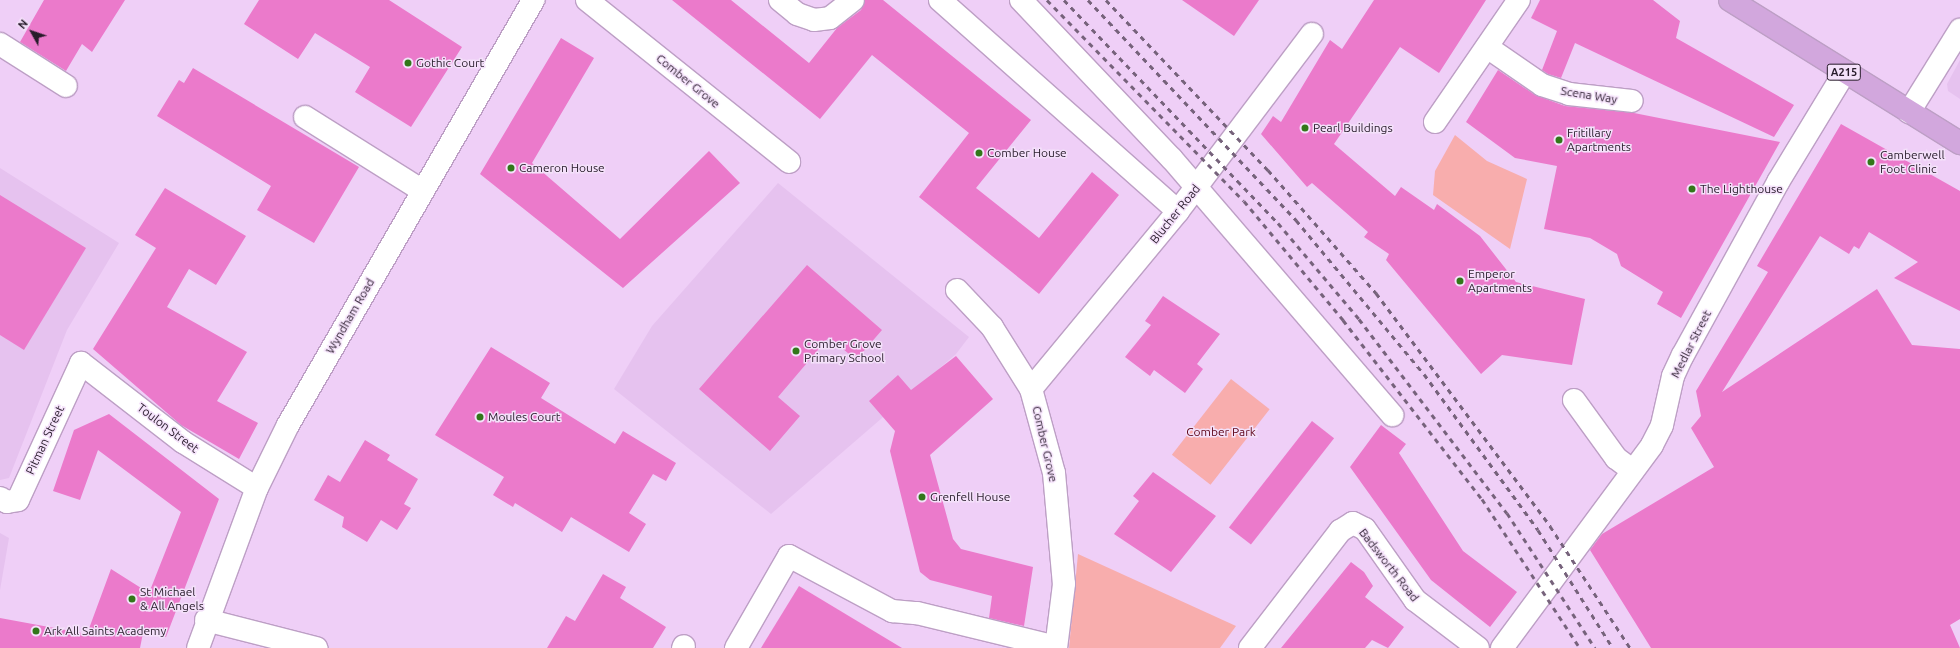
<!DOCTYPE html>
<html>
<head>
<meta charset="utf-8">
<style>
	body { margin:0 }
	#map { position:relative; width:1960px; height:648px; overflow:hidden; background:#efcff7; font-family:Ubuntu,sans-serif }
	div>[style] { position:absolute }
	.built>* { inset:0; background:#e6c2ef }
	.green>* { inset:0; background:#f8adad; transform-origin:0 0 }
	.building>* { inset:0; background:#eb7acb; transform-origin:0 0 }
	.roads { filter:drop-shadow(1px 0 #bd9fc5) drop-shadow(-1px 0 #bd9fc5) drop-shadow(0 1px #bd9fc5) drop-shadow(0 -1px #bd9fc5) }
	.minor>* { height:22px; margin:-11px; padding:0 11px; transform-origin:11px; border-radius:11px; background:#fff }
	.major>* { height:22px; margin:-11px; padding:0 11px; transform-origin:11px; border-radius:11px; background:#d2a7dd }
	.rail>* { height:3px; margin-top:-1.5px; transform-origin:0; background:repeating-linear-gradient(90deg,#76627b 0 5px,transparent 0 10px) }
	.dots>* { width:11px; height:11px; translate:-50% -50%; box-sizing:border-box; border:2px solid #f4e1fa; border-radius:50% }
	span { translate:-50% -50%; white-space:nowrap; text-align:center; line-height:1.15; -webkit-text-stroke:3px #f4e1fa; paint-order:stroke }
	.shield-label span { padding:1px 3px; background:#f4e1fa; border:1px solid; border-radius:3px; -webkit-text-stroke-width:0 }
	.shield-label { font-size:11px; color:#271b2a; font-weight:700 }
	.poi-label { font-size:12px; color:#271b2a }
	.left { translate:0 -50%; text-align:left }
	.street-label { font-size:12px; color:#271b2a }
	.park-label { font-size:12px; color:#5b0014 }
	.north { position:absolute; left:12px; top:12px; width:40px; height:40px; -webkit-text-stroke:3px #f4e1fa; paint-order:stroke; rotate:310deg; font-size:11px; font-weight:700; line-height:16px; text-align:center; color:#271b2a }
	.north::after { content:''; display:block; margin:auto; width:14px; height:18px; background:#271b2a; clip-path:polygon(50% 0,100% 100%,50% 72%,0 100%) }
</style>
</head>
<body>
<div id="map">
	<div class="built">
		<i style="clip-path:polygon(1960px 60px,1960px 99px,1948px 91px,1947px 84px)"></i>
		<i style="clip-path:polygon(0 168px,119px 243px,67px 330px,9px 478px,0 480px)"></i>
		<i style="clip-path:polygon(778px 183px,969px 337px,956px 354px,771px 514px,614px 389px,652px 326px)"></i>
		<i style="clip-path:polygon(0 533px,9px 538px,0 590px)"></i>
	</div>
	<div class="green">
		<i style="clip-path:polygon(1455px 135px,1487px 161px,1527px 179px,1510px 249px,1433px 195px,1435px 171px)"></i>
		<i style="left:1231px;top:379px;width:49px;height:96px;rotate:38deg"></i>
		<i style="clip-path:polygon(1078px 554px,1236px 626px,1220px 648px,1069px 648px)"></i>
	</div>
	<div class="building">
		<i style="clip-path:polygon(44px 0,125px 0,92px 52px,82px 44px,66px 71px,20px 42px)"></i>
		<i style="clip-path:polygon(259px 0,389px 0,462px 47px,411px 127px,355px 92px,370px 67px,315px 33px,298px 59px,244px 24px)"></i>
		<i style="clip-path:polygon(672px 0,731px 0,809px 63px,837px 28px,861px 10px,865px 0,883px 0,1031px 120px,976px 188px,1039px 238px,1092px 172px,1119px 195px,1039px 294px,919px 197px,969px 133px,872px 55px,820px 119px)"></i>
		<i style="clip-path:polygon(1182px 0,1259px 0,1234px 36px)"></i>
		<i style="clip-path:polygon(1374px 0,1486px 0,1439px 73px,1400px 47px,1334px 144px,1395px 196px,1401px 187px,1434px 210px,1437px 204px,1480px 236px,1516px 282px,1585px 299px,1572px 365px,1502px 355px,1481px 374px,1386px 260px,1389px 254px,1364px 237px,1368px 232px,1312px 183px,1307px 187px,1261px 134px,1273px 116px,1281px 122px,1330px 40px,1342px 49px)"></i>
		<i style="clip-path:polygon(1540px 0,1653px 0,1680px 21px,1676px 38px,1794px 105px,1774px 137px,1575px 43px,1561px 78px,1548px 74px,1542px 70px,1557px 31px,1531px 18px)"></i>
		<i style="clip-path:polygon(561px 38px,594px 58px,532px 163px,620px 239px,709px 151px,740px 183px,623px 288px,480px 174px)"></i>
		<i style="clip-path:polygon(193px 68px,359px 167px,314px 243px,257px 210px,271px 186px,157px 116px,179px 80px,184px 83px)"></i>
		<i style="clip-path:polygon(1498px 70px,1535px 95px,1565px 106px,1634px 113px,1780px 142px,1681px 318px,1657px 304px,1663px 292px,1621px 266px,1617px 254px,1590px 238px,1544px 229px,1557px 166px,1515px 158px,1466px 122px)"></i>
		<i style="clip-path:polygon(1841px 124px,1960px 191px,1960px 311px,1894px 278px,1918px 262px,1869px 232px,1859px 249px,1854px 246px,1849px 254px,1820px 236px,1722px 392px,1877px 289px,1912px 345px,1960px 349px,1960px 619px,1950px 625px,1960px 648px,1651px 648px,1590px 550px,1602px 534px,1714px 467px,1691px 428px,1701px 416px,1696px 391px,1768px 272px,1757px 266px)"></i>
		<i style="clip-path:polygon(165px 188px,246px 236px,216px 285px,189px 269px,167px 307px,247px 352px,217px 401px,258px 423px,239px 459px,181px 425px,93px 349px,156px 248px,135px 235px)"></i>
		<i style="clip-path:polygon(0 195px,86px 248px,24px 350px,0 335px)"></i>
		<i style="clip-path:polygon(807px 265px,882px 330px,856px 360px,829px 337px,778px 397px,800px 416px,770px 451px,699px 389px)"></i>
		<i style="clip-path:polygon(1163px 296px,1220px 334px,1197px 364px,1203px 369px,1185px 393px,1154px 370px,1150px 376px,1125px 357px,1151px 325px,1145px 321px)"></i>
		<i style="clip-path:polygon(491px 347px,550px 383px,541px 398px,615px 444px,623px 431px,676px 463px,666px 481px,653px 474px,629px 513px,646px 524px,629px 552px,571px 517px,562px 532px,515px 503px,513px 507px,493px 495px,504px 477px,435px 435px)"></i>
		<i style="clip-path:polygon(956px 356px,993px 399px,930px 455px,953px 539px,961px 549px,1033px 567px,1024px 626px,989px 618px,992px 596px,930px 580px,920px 572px,890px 451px,895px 431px,869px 401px,898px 375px,911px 390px)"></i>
		<i style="clip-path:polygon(109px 414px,219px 499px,166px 637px,144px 628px,140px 648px,0 648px,0 618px,87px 634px,111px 569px,149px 593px,181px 512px,98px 450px,80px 500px,53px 491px,74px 430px)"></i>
		<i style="left:1312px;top:421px;width:28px;height:135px;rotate:38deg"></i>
		<i style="clip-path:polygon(1381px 425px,1406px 444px,1399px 453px,1463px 551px,1517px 592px,1490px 627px,1431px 580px,1350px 467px)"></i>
		<i style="clip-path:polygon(365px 440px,390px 455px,387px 460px,418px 479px,404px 504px,411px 508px,397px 530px,381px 520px,367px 542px,342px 527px,344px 517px,314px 500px,328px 475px,340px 482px)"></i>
		<i style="clip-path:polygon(1153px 472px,1216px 516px,1171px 572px,1114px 534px,1139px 501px,1133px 496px)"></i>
		<i style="clip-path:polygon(1351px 562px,1364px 572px,1373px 586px,1365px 597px,1404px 627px,1388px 648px,1372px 640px,1365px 648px,1281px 648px)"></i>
		<i style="clip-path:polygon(603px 574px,626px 587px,620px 598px,666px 627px,653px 648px,547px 648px,566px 616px,575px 621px)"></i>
		<i style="clip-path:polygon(799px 586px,902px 648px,761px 648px)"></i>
	</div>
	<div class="roads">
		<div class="minor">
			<i style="left:587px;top:0;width:259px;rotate:38.7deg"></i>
			<i style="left:780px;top:0;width:22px;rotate:39deg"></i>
			<i style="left:797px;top:14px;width:18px;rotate:19deg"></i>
			<i style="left:814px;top:20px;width:16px;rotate:-7deg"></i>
			<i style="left:830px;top:18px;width:29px;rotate:-38deg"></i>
			<i style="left:940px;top:0;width:318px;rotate:41.6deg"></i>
			<i style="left:1021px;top:0;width:219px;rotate:46.5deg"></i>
			<i style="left:1172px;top:159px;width:338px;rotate:49.3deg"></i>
			<i style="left:0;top:44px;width:78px;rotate:32.5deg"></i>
			<i style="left:1487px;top:47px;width:67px;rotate:34.6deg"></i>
			<i style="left:1542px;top:85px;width:28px;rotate:18deg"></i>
			<i style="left:1569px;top:94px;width:63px;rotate:6.3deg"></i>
			<i style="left:1909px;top:112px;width:97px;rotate:-58.1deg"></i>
			<i style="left:305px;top:117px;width:139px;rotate:32.1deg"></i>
			<i style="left:1435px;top:122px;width:148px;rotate:-55.5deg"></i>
			<i style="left:957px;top:290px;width:51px;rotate:46.6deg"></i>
			<i style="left:992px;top:327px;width:73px;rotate:57.8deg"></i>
			<i style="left:1031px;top:389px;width:87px;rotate:74.7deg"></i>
			<i style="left:1054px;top:473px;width:111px;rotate:84.9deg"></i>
			<i style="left:1064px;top:584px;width:64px;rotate:97.1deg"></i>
			<i style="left:1031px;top:389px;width:231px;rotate:-50.4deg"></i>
			<i style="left:1178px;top:211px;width:222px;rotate:-52.9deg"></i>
			<i style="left:1574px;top:400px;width:72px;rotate:54.1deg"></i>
			<i style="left:1616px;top:458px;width:21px;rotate:37deg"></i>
			<i style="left:0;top:498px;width:8px;rotate:30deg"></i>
			<i style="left:7px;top:502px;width:11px;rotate:-10deg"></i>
			<i style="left:18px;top:500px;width:151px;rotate:-65.3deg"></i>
			<i style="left:81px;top:363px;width:129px;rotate:37.8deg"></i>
			<i style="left:183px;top:442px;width:87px;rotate:31.9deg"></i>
			<i style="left:206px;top:620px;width:114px;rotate:14.3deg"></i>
			<i style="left:198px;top:648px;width:171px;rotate:-69.8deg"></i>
			<i style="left:257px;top:488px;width:70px;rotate:-63.8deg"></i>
			<i style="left:288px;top:425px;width:491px;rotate:-60deg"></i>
			<i style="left:683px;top:648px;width:2px;rotate:-63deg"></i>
			<i style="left:736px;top:648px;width:106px;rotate:-60.1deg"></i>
			<i style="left:789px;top:556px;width:117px;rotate:28.1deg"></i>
			<i style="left:892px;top:611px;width:25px;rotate:5deg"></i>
			<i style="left:917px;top:613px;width:143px;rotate:13.7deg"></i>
			<i style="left:1250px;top:648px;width:148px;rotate:-52.4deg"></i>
			<i style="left:1340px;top:531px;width:15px;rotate:-32deg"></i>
			<i style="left:1353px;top:523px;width:13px;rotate:27deg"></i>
			<i style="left:1365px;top:529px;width:87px;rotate:54.8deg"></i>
			<i style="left:1415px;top:600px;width:79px;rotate:37.3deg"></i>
			<i style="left:1502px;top:648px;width:252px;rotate:-53.5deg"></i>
			<i style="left:1652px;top:445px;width:22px;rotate:-63deg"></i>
			<i style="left:1662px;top:425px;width:50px;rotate:-77.3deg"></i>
			<i style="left:1673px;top:376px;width:23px;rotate:-65deg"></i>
			<i style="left:1683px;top:355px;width:197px;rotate:-61.2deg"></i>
			<i style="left:1778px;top:182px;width:129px;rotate:-58.7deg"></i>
		</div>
		<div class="major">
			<i style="left:1730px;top:0;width:271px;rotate:31.9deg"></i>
		</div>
	</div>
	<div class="rail">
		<i style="left:1047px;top:0;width:281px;rotate:45.6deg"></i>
		<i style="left:1244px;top:201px;width:155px;rotate:50.2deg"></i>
		<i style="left:1343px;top:320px;width:227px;rotate:52.2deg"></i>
		<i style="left:1482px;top:499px;width:178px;rotate:56.7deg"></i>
		<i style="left:1064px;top:0;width:309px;rotate:46.2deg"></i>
		<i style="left:1278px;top:223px;width:126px;rotate:49.8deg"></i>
		<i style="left:1359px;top:319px;width:244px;rotate:52.7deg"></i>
		<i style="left:1507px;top:513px;width:161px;rotate:56.9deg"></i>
		<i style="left:1088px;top:0;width:303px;rotate:46.6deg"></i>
		<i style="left:1296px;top:220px;width:200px;rotate:50.3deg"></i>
		<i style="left:1424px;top:374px;width:193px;rotate:53.8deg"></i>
		<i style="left:1538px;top:530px;width:140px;rotate:57.6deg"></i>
		<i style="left:1106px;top:0;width:235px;rotate:46.4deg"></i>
		<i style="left:1268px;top:170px;width:164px;rotate:48.7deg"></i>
		<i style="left:1376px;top:293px;width:291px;rotate:53.2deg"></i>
		<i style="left:1550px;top:526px;width:146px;rotate:56.7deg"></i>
	</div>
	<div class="dots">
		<i style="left:408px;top:63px;background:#327719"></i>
		<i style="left:1305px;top:128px;background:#327719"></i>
		<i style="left:1559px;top:140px;background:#327719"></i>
		<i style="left:979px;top:153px;background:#327719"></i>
		<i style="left:1871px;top:162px;background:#327719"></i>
		<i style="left:511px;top:168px;background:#327719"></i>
		<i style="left:1692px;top:189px;background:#327719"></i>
		<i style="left:1460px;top:281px;background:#327719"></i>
		<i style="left:796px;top:351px;background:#327719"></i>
		<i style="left:480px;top:417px;background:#327719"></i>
		<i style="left:922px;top:497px;background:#327719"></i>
		<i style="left:132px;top:599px;background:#327719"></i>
		<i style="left:36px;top:631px;background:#327719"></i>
	</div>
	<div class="shield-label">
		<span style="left:1844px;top:72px">A215</span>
	</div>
	<div class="poi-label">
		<span class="left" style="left:416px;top:63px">Gothic Court</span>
		<span class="left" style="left:1313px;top:128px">Pearl Buildings</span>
		<span class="left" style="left:1567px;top:140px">Fritillary<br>Apartments</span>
		<span class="left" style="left:987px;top:153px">Comber House</span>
		<span class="left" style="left:1880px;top:162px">Camberwell<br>Foot Clinic</span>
		<span class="left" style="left:519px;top:168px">Cameron House</span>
		<span class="left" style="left:1700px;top:189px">The Lighthouse</span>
		<span class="left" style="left:1468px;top:281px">Emperor<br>Apartments</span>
		<span class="left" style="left:804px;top:351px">Comber Grove<br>Primary School</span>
		<span class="left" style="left:488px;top:417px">Moules Court</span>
		<span class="left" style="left:930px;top:497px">Grenfell House</span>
		<span class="left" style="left:140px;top:599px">St Michael<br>&amp; All Angels</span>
		<span class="left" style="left:44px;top:631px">Ark All Saints Academy</span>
	</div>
	<div class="street-label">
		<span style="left:688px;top:81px;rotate:39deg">Comber Grove</span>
		<span style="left:1589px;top:95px;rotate:9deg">Scena Way</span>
		<span style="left:1175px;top:214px;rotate:-51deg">Blucher Road</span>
		<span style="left:350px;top:316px;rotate:-60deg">Wyndham Road</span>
		<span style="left:1691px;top:344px;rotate:-63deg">Medlar Street</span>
		<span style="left:168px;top:428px;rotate:37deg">Toulon Street</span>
		<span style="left:45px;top:440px;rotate:-65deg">Pitman Street</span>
		<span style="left:1045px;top:444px;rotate:77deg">Comber Grove</span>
		<span style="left:1389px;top:565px;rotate:52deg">Badsworth Road</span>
	</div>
	<div class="park-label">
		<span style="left:1221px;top:432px">Comber Park</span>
	</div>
	<div class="north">N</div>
</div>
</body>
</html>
